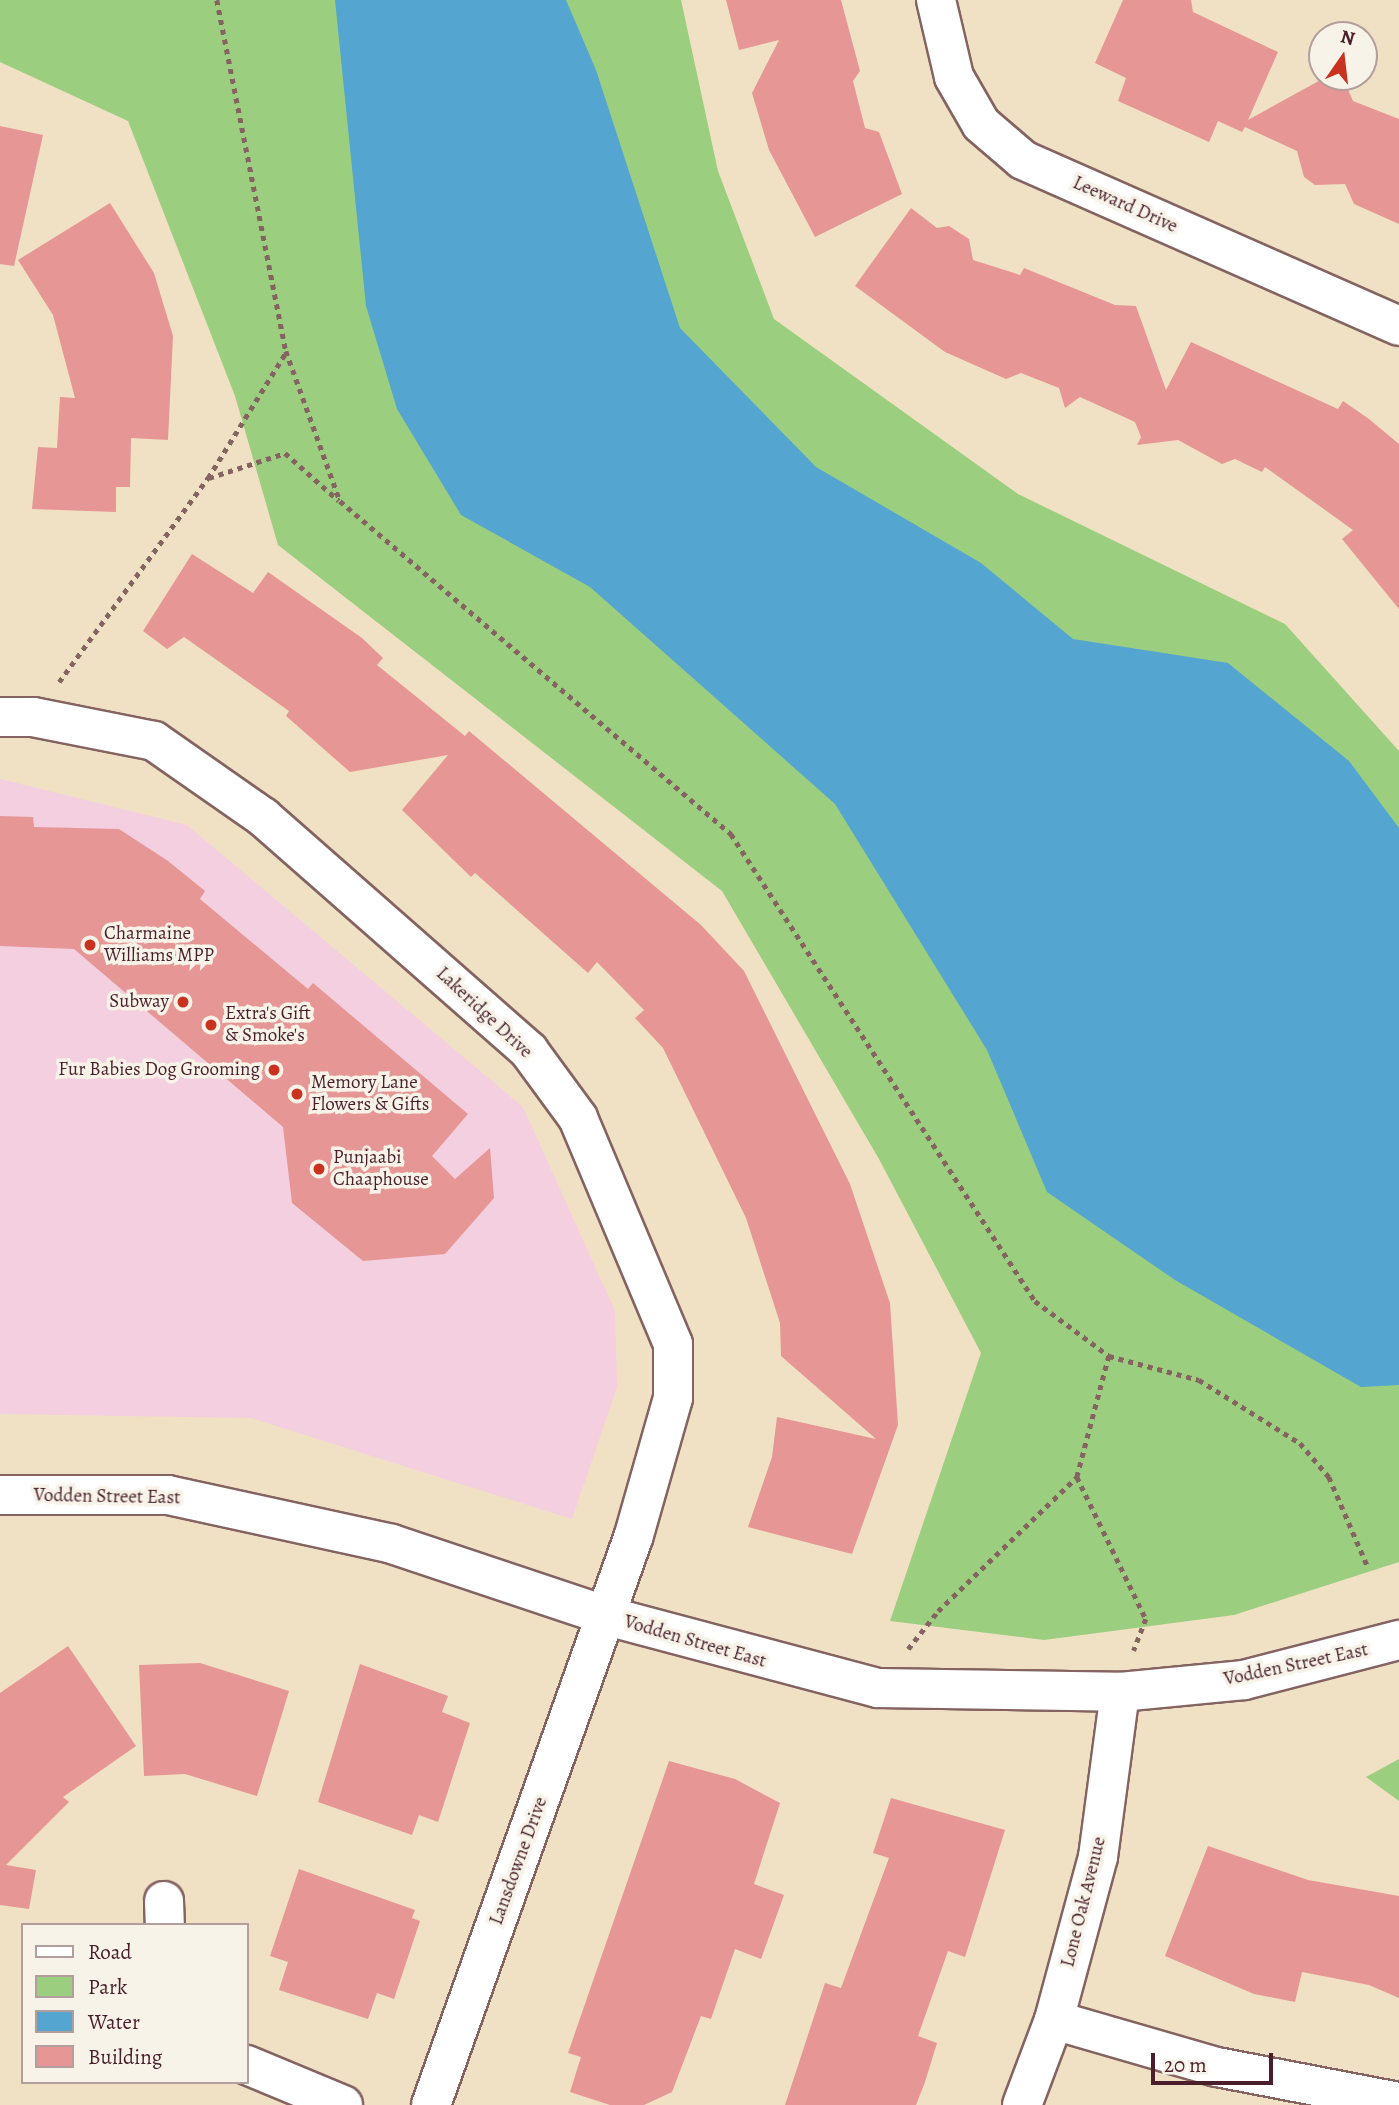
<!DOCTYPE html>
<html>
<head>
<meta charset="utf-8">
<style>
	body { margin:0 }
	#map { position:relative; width:1399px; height:2105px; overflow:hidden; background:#f0e1c4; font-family:Alegreya,serif }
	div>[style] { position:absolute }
	.built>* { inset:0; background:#f3cfdf }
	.green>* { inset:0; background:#9bce7e }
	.water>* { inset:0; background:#54a5cf }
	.building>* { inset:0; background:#e69695 }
	.path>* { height:4.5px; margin-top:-2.25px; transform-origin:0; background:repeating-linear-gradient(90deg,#846361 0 5px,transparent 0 10px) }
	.roads { filter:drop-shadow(2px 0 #846361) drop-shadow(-2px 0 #846361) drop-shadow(0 2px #846361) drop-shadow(0 -2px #846361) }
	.minor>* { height:38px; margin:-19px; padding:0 19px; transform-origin:19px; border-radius:19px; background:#fff }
	.dots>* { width:19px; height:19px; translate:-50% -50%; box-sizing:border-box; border:4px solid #f7f3e8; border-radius:50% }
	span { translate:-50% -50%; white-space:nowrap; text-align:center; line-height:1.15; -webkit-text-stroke:7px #f7f3e8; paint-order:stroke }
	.street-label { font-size:19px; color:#4a1f2b }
	.poi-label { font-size:19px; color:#4a1f2b }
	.left { translate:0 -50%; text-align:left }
	.right { translate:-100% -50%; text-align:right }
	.legend { position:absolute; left:21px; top:1923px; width:228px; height:161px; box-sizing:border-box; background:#f7f3e8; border:2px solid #b29e9c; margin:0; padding:9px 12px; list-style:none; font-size:21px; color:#4a1f2b }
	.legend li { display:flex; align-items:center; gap:14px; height:35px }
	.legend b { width:35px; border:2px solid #b29e9c }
	.north { position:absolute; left:1308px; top:21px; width:70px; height:70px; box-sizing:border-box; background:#f7f3e8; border:2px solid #b29e9c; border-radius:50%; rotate:14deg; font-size:19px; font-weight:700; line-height:28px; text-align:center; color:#4a1f2b }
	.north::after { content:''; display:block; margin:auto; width:24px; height:32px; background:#c8321e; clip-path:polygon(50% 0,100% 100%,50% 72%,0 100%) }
	.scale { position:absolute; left:1151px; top:2053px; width:122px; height:32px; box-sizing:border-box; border:4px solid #4a1f2b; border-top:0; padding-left:9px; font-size:21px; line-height:24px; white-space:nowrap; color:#4a1f2b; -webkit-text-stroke:5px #f7f3e8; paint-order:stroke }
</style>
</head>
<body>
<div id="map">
	<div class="built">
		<i style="clip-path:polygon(0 779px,187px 825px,523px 1107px,615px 1311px,617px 1387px,572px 1519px,251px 1418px,0 1414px)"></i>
	</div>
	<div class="green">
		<i style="clip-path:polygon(0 0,681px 0,718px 171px,774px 319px,1018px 494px,1285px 624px,1399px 751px,1399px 1562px,1234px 1615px,1044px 1640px,890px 1621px,981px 1353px,879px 1159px,722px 891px,278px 545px,235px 396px,128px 121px,0 62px)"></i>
		<i style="clip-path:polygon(1399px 1759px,1399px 1801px,1366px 1777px)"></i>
	</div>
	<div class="water">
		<i style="clip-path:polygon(335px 0,566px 0,596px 70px,680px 328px,816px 467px,981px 563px,1073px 639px,1228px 663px,1349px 761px,1399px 828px,1399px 1385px,1361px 1387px,1175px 1280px,1047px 1192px,987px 1050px,835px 804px,590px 587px,461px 515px,397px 409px,366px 306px)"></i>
	</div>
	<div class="building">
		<i style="clip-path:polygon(726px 0,841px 0,860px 71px,853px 81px,865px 128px,879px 132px,902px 194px,815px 237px,769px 150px,752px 93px,779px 40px,739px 50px)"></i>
		<i style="clip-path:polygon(1123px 0,1191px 0,1193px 12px,1278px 52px,1248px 120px,1326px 77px,1345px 83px,1353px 101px,1399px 119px,1399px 224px,1354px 204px,1345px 184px,1315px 185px,1304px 177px,1297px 151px,1245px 127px,1242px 132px,1218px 121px,1209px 142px,1118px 101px,1126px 78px,1095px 63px)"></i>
		<i style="clip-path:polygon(0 126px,43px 135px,14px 266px,0 264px)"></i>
		<i style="clip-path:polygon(110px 203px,154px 273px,173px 336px,168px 440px,131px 438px,130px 487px,116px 487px,116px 512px,32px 509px,38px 447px,57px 448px,60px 397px,75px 398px,53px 315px,18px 260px)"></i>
		<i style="clip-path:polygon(911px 208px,937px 228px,949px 226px,969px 239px,973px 260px,1020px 275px,1024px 268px,1115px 305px,1136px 306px,1166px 390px,1191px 342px,1338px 409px,1343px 401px,1369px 419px,1399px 444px,1399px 609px,1342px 539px,1353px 530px,1265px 467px,1262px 472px,1235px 459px,1222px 464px,1178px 440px,1137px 445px,1141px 437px,1135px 422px,1080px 397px,1065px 408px,1059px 388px,1021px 373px,1006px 379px,945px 352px,855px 286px)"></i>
		<i style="clip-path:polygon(192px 554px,253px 593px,268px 572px,362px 638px,383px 658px,377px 665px,465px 736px,469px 731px,701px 925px,744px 971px,850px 1184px,890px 1303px,898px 1425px,852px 1554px,748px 1527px,772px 1457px,777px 1417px,876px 1439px,781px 1356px,780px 1323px,746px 1218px,663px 1048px,635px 1018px,644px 1010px,597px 962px,588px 973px,475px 873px,471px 877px,402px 810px,448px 755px,350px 772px,286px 716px,289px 711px,194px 644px,184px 637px,167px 649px,143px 631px)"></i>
		<i style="clip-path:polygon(0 816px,33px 817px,34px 827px,119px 829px,168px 861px,205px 891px,200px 899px,308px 989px,313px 983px,468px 1114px,432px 1156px,455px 1179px,490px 1148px,494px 1198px,445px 1254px,363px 1261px,292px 1203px,283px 1127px,74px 949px,0 946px)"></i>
		<i style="clip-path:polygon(68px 1646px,136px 1746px,63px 1797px,69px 1802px,6px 1865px,36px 1870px,29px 1909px,0 1905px,0 1693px)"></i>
		<i style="clip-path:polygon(200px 1663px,289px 1691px,257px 1796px,185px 1774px,144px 1776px,139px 1665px)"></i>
		<i style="clip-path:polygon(360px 1664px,448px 1696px,442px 1712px,470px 1723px,438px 1822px,419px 1815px,412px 1835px,318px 1802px)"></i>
		<i style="clip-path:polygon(669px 1761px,735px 1779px,780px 1803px,754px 1884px,784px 1895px,761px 1959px,735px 1949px,711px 2019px,701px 2016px,672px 2092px,644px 2105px,610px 2105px,570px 2092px,581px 2057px,568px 2053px)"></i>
		<i style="clip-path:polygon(891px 1798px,1005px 1830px,965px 1957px,948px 1951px,918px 2036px,937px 2043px,925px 2082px,916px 2105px,785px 2105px,825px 1983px,841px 1988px,889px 1858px,873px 1853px)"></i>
		<i style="clip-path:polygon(1208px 1846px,1308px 1880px,1399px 1896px,1399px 1998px,1369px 1985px,1302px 1972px,1295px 2002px,1254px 1994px,1165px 1956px)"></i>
		<i style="clip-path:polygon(299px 1869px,415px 1910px,412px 1918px,420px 1921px,394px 1999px,377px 1993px,368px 2019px,279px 1990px,288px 1962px,270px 1956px)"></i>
	</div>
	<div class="path">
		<i style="left:217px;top:0;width:358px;rotate:78.9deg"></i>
		<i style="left:286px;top:351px;width:159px;rotate:70.2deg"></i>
		<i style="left:340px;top:501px;width:514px;rotate:40.42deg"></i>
		<i style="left:731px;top:834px;width:557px;rotate:56.94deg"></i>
		<i style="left:1035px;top:1301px;width:92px;rotate:36.6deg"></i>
		<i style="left:1109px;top:1356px;width:125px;rotate:104.8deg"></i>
		<i style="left:1077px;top:1477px;width:158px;rotate:64.1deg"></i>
		<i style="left:1146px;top:1619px;width:34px;rotate:111deg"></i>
		<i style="left:209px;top:478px;width:80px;rotate:-18.2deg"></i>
		<i style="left:285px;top:453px;width:72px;rotate:41.6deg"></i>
		<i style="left:59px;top:682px;width:253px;rotate:-53.9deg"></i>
		<i style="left:208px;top:478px;width:148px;rotate:-58.2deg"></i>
		<i style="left:1109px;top:1356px;width:93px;rotate:14.9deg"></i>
		<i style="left:1199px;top:1380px;width:119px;rotate:32deg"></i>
		<i style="left:1300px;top:1443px;width:45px;rotate:49.5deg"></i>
		<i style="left:1329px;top:1477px;width:98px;rotate:66.6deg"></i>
		<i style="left:908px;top:1649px;width:48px;rotate:-51.7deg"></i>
		<i style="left:938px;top:1611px;width:193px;rotate:-44deg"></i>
	</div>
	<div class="roads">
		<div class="minor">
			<i style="left:936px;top:0;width:79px;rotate:76.8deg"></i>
			<i style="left:954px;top:77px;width:54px;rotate:60.1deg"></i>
			<i style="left:981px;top:124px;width:55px;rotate:40.6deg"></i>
			<i style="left:1023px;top:160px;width:411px;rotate:23.8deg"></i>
			<i style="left:0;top:717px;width:33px"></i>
			<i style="left:33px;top:717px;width:123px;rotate:11.2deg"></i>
			<i style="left:154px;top:741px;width:133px;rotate:34.9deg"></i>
			<i style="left:263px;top:817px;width:354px;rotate:41.3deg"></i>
			<i style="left:529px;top:1051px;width:83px;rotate:53.8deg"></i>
			<i style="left:578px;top:1118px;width:245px;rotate:67.2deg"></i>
			<i style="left:673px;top:1344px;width:54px;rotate:90deg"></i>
			<i style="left:673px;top:1398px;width:146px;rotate:105.9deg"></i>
			<i style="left:633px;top:1538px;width:602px;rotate:109.61deg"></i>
			<i style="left:0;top:1495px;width:168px"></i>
			<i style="left:168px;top:1495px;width:229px;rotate:12.3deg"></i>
			<i style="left:392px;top:1544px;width:227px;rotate:18.5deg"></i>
			<i style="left:607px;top:1616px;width:280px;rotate:14.9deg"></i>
			<i style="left:878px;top:1688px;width:242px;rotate:0.9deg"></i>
			<i style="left:1120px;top:1692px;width:125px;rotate:-5.5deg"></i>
			<i style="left:1244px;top:1680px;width:160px;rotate:-14.5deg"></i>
			<i style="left:164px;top:1901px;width:24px;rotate:88deg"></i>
			<i style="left:1054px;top:2020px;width:170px;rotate:16.1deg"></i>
			<i style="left:1217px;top:2067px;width:185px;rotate:10.9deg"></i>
			<i style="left:247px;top:2065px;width:104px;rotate:22.6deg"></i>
			<i style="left:1022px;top:2105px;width:91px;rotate:-69.4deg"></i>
			<i style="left:1054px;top:2020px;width:169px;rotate:-74.9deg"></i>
			<i style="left:1098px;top:1857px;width:166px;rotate:-82.4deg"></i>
		</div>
	</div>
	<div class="dots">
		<i style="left:90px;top:945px;background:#c8321e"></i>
		<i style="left:183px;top:1002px;background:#c8321e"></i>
		<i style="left:211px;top:1025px;background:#c8321e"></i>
		<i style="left:274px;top:1070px;background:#c8321e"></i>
		<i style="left:297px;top:1094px;background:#c8321e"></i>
		<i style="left:319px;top:1169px;background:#c8321e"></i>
	</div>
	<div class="street-label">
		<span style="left:1125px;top:205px;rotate:24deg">Leeward Drive</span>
		<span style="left:484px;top:1013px;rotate:43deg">Lakeridge Drive</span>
		<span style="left:107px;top:1497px;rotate:1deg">Vodden Street East</span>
		<span style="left:695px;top:1642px;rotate:16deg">Vodden Street East</span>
		<span style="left:1296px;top:1665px;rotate:-12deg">Vodden Street East</span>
		<span style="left:519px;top:1861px;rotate:-70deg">Lansdowne Drive</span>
		<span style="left:1084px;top:1902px;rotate:-76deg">Lone Oak Avenue</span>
	</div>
	<div class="poi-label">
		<span class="left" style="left:104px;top:945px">Charmaine<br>Williams MPP</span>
		<span class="right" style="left:169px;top:1002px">Subway</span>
		<span class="left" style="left:225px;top:1025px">Extra's Gift<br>&amp; Smoke's</span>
		<span class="right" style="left:260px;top:1070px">Fur Babies Dog Grooming</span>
		<span class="left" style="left:311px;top:1094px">Memory Lane<br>Flowers &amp; Gifts</span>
		<span class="left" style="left:333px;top:1169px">Punjaabi<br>Chaaphouse</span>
	</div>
	<ul class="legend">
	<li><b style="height:9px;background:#fff"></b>Road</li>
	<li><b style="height:19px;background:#9bce7e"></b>Park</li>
	<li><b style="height:19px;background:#54a5cf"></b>Water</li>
	<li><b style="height:19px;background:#e69695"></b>Building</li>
	</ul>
	<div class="north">N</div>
	<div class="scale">20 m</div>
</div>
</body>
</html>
